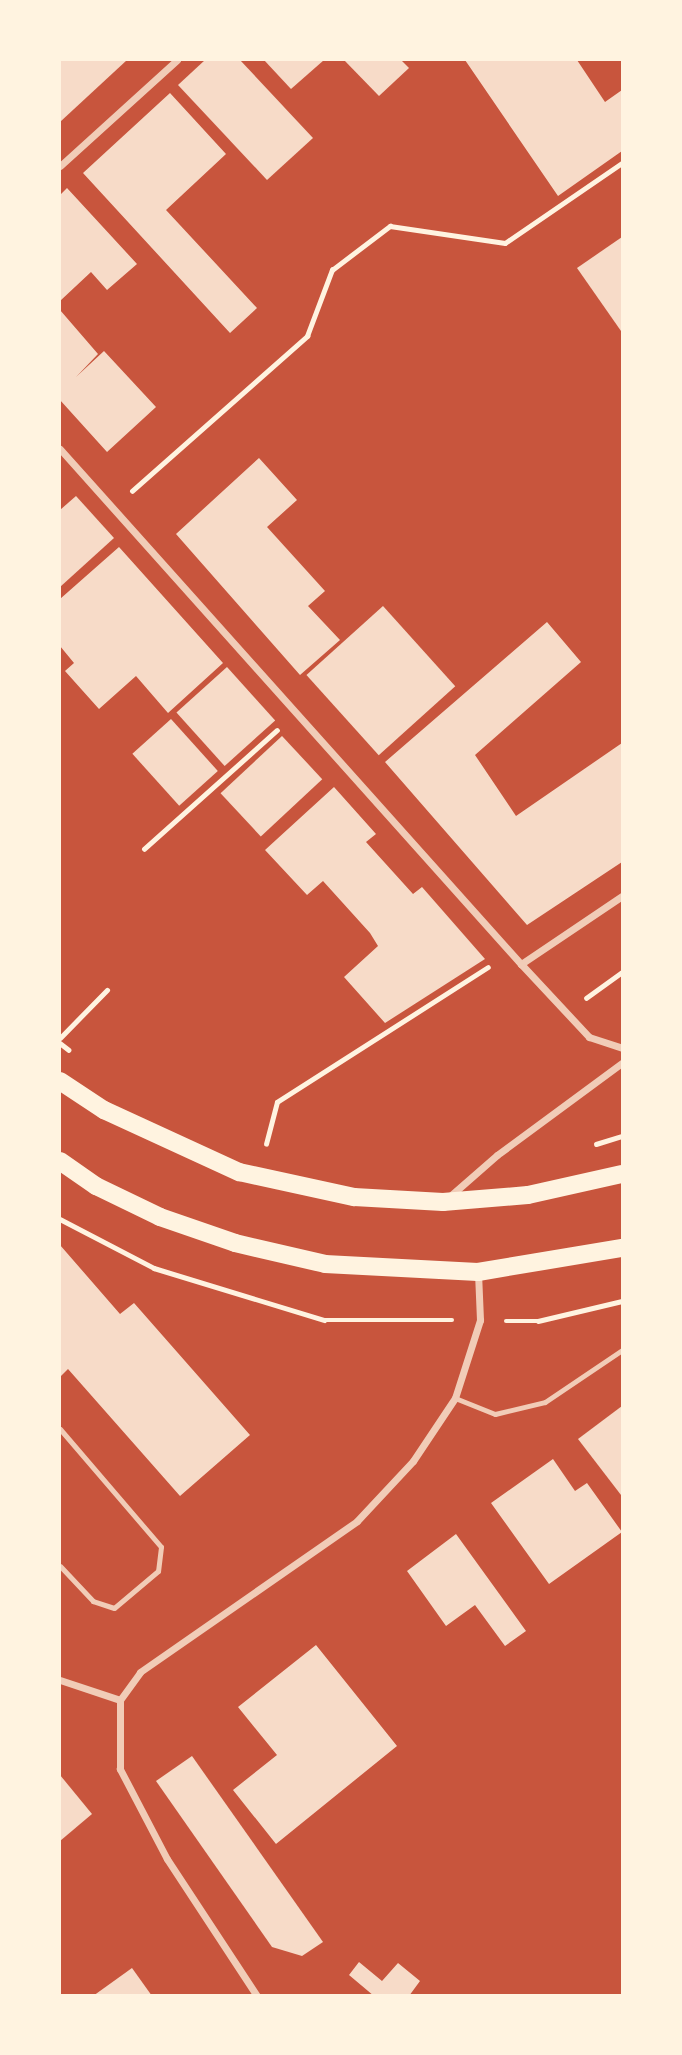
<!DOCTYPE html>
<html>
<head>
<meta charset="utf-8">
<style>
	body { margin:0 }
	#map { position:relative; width:682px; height:2055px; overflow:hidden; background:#c8553d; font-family:Karla,sans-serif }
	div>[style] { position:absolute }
	.building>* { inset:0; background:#f7dbc8; transform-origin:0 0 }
	.path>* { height:4.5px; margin:-2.25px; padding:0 2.25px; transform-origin:2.25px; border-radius:2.25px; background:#fff3e0 }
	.service>* { height:5px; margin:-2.5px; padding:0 2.5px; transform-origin:2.5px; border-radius:2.5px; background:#f1ccb7 }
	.minor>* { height:7px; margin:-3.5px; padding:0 3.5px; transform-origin:3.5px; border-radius:3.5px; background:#f1ccb7 }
	.primary>* { height:18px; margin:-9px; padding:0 9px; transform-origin:9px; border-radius:9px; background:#fff3e0 }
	span { translate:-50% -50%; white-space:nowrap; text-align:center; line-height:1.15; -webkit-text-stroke:7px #fff3e0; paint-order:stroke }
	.frame { position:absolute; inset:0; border:61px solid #fff3e0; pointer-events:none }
</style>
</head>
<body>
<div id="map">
	<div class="building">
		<i style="clip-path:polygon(60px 60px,127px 60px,60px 122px)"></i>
		<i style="clip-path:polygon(205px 60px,240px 60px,313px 138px,267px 180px,178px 85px)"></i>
		<i style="clip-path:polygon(264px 60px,324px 60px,291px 89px)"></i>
		<i style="clip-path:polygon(344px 60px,401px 60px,409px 68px,379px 96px)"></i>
		<i style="clip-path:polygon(465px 60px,577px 60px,605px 102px,622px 90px,622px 151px,558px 196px)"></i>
		<i style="clip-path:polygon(170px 93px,226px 154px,166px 210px,257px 308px,230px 333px,83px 173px)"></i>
		<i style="clip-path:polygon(67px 188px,137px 264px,107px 290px,91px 272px,60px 301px,60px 195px)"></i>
		<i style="clip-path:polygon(622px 237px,622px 329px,621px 331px,577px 268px)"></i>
		<i style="clip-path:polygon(60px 310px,98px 354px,76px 377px,104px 351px,156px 407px,107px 452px,60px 400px)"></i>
		<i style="clip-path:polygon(259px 458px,297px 500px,267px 527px,325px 591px,308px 606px,340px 640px,300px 675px,176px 534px)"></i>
		<i style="clip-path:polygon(76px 496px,114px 538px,60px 587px,60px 510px)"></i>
		<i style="clip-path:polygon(119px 547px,223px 663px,168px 713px,136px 676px,99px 709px,65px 671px,74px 663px,60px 646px,60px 599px)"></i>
		<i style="left:383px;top:606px;width:108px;height:103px;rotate:48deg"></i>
		<i style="clip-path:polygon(547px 622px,581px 662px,475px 755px,516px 816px,622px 743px,622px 862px,527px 925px,385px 762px)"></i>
		<i style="left:227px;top:667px;width:72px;height:68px;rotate:48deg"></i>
		<i style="left:171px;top:719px;width:70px;height:52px;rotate:48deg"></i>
		<i style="left:282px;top:736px;width:59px;height:84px;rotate:47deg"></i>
		<i style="clip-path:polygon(334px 787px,376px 834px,366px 842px,413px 894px,422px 887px,485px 959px,385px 1023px,344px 977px,378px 946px,370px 933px,323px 881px,307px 895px,265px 850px)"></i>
		<i style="clip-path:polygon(60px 1245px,120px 1314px,134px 1303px,250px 1435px,180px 1496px,68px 1369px,60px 1377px)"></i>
		<i style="clip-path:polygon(622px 1406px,622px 1494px,621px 1495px,578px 1439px)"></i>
		<i style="clip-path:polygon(553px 1459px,575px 1491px,587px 1483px,622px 1532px,549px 1584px,491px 1503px)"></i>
		<i style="clip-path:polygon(456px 1534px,526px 1631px,505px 1646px,475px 1605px,446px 1626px,407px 1571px)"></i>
		<i style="clip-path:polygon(316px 1645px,397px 1746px,276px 1844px,233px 1790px,277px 1755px,238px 1707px)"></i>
		<i style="clip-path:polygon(192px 1756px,323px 1942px,302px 1956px,272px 1947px,156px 1781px)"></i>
		<i style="clip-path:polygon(60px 1775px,92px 1814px,60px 1841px)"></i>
		<i style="clip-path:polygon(359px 1962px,382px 1981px,398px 1963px,420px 1981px,409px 1996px,374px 1996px,349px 1975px)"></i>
		<i style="clip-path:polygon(132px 1968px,152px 1996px,93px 1996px)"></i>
	</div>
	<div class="path">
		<i style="left:132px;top:491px;width:234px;rotate:-41.5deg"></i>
		<i style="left:307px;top:336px;width:71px;rotate:-69.3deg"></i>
		<i style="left:332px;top:270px;width:73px;rotate:-37.2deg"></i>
		<i style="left:390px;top:226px;width:116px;rotate:8.4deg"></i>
		<i style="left:505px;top:243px;width:142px;rotate:-34.4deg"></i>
		<i style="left:144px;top:849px;width:178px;rotate:-41.8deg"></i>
		<i style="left:586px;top:998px;width:44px;rotate:-35.8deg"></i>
		<i style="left:60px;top:1038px;width:67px;rotate:-45.6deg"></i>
		<i style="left:60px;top:1043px;width:11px;rotate:38deg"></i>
		<i style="left:266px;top:1144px;width:43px;rotate:-75.3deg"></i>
		<i style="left:277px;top:1102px;width:250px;rotate:-32.6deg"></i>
		<i style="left:596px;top:1144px;width:27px;rotate:-17deg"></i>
		<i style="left:60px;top:1219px;width:106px;rotate:27.5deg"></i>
		<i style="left:154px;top:1268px;width:178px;rotate:17deg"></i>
		<i style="left:324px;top:1320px;width:128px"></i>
		<i style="left:506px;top:1321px;width:32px"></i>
		<i style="left:538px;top:1321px;width:86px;rotate:-13.4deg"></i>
	</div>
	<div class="service">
		<i style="left:455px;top:1398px;width:43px;rotate:21.8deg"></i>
		<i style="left:495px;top:1414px;width:51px;rotate:-13.5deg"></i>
		<i style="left:545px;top:1402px;width:93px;rotate:-34deg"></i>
		<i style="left:60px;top:1429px;width:155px;rotate:49.4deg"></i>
		<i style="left:161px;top:1547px;width:24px;rotate:97deg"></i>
		<i style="left:158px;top:1571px;width:57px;rotate:139.9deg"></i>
		<i style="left:114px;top:1608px;width:22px;rotate:-162deg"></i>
		<i style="left:93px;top:1601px;width:48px;rotate:-133.3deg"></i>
	</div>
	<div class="minor">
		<i style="left:60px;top:166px;width:158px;rotate:-42.2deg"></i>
		<i style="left:60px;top:449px;width:691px;rotate:48.17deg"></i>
		<i style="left:622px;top:896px;width:122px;rotate:146deg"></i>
		<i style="left:521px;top:964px;width:100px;rotate:47deg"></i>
		<i style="left:589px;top:1037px;width:35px;rotate:18deg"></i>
		<i style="left:449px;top:1197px;width:64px;rotate:-41.2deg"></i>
		<i style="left:497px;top:1155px;width:155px;rotate:-36.4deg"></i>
		<i style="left:60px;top:1680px;width:63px;rotate:18.4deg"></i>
		<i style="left:257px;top:1996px;width:164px;rotate:-123.3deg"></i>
		<i style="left:167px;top:1859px;width:102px;rotate:-117.6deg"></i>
		<i style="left:120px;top:1769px;width:69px;rotate:-90deg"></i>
		<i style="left:120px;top:1700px;width:34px;rotate:-54deg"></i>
		<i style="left:140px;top:1672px;width:264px;rotate:-34.8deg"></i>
		<i style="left:357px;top:1521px;width:82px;rotate:-47deg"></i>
		<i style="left:413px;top:1461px;width:76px;rotate:-56.3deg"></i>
		<i style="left:455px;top:1398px;width:82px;rotate:-72.2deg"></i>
		<i style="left:480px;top:1320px;width:47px;rotate:-92.4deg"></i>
	</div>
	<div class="primary">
		<i style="left:60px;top:1081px;width:53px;rotate:33.4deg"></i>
		<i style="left:104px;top:1110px;width:149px;rotate:24.7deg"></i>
		<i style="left:239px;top:1172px;width:118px;rotate:12.3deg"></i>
		<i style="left:354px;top:1197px;width:89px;rotate:3.2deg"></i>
		<i style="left:443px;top:1202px;width:85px;rotate:-4.7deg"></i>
		<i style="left:528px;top:1195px;width:96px;rotate:-12.6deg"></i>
		<i style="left:60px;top:1161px;width:44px;rotate:34.8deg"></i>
		<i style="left:96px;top:1186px;width:71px;rotate:25.8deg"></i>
		<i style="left:160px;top:1217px;width:79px;rotate:19.1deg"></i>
		<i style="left:235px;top:1243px;width:92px;rotate:13.1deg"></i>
		<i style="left:325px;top:1264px;width:153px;rotate:3deg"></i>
		<i style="left:478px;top:1272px;width:146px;rotate:-9.5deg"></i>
	</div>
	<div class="frame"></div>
</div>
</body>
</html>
